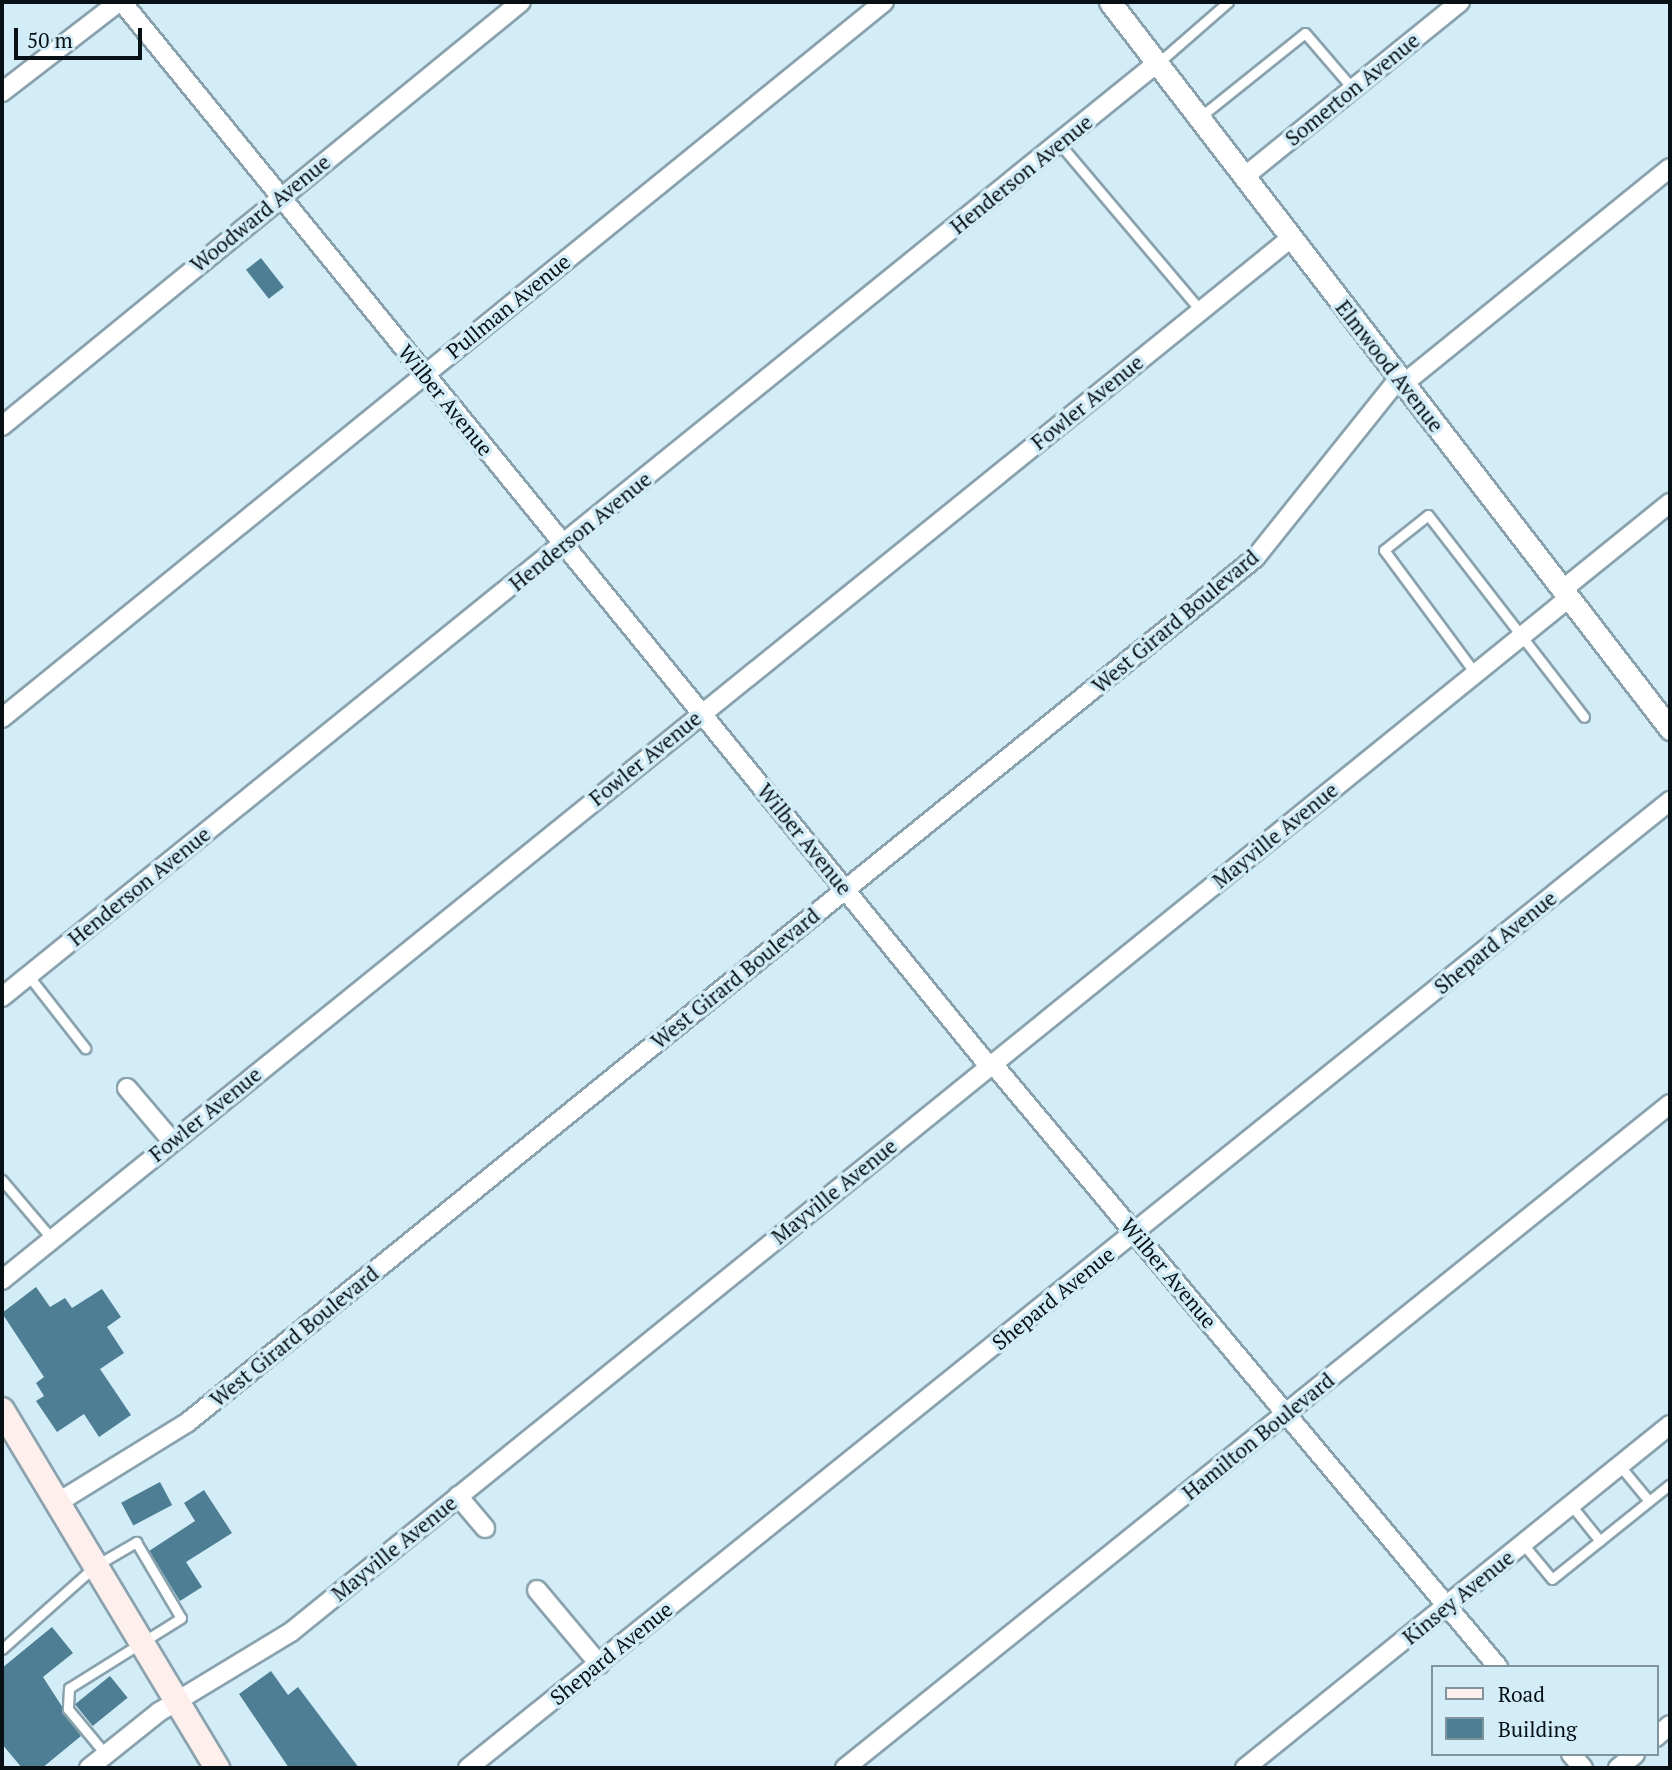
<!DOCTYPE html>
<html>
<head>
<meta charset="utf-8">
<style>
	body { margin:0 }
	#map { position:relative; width:1672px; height:1770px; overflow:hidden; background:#d2ecf8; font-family:"PT Serif",serif }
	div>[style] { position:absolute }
	.building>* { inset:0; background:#4e7e93; transform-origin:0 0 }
	.roads { filter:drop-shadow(2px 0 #89a2ad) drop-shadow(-2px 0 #89a2ad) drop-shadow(0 2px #89a2ad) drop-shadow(0 -2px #89a2ad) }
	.service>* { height:9px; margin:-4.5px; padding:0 4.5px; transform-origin:4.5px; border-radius:4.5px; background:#fff }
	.minor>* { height:18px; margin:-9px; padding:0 9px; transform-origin:9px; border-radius:9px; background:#fff }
	.tertiary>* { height:21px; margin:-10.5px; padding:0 10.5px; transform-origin:10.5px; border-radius:10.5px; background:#fff }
	.secondary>* { height:24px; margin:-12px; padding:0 12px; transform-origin:12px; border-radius:12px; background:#fcefec }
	span { translate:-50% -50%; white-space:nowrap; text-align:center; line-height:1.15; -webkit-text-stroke:7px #d2ecf8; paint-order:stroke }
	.street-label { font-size:21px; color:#071014 }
	.frame { position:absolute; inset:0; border:4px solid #071014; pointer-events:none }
	.legend { position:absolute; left:1431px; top:1665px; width:228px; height:91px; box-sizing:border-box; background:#d2ecf8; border:2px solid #81949d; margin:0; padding:9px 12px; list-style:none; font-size:21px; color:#071014 }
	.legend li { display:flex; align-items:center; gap:14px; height:35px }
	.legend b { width:35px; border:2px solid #81949d }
	.scale { position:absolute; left:14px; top:28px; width:128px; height:32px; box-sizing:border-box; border:4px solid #071014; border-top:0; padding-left:9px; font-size:21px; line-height:24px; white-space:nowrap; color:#071014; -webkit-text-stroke:5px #d2ecf8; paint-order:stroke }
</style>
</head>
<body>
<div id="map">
	<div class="building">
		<i style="left:261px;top:258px;width:37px;height:19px;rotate:52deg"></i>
		<i style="clip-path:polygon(36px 1287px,50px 1307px,65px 1298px,72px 1308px,102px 1289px,121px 1317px,107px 1327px,124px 1353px,100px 1369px,131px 1415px,99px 1437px,84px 1414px,57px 1432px,36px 1401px,44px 1396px,36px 1383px,44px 1377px,2px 1313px)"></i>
		<i style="left:160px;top:1482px;width:26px;height:44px;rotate:62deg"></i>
		<i style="clip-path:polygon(204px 1490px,232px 1533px,186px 1562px,202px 1587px,180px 1601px,149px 1551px,195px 1521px,184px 1503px)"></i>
		<i style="clip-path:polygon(52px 1627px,73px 1653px,43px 1677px,81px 1736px,42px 1768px,22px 1768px,2px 1744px,2px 1668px)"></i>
		<i style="clip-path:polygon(271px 1671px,288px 1695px,298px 1687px,359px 1768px,289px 1768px,239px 1694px)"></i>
		<i style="left:110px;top:1676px;width:28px;height:45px;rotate:51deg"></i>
	</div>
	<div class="roads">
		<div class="service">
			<i style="left:1158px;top:63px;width:93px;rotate:-41.1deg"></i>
			<i style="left:1200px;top:117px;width:134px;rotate:-38.7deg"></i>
			<i style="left:1305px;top:33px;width:74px;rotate:49.4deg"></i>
			<i style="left:1059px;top:143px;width:220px;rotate:49.8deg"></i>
			<i style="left:1475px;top:673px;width:153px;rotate:-126.5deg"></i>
			<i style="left:1384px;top:550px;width:56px;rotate:-38.5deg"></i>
			<i style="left:1428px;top:515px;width:255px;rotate:52.3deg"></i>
			<i style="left:28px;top:975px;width:93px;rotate:52deg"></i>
			<i style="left:2px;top:1180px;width:77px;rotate:49.7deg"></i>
			<i style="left:1620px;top:1466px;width:45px;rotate:50.4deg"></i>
			<i style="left:1571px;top:1505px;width:46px;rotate:51.1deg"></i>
			<i style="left:1523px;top:1544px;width:45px;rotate:50.4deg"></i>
			<i style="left:1552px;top:1579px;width:151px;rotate:-38.8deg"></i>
			<i style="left:2px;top:1649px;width:125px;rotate:-41.7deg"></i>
			<i style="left:95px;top:1566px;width:48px;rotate:-30.3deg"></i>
			<i style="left:136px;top:1542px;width:88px;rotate:59.4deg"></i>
			<i style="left:181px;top:1618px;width:132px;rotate:148deg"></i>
			<i style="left:69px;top:1688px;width:21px;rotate:93deg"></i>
			<i style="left:68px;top:1709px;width:60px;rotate:50.4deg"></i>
		</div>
		<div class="minor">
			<i style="left:122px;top:2px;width:1363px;rotate:50.83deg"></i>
			<i style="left:983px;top:1059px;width:19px;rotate:36deg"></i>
			<i style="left:998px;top:1070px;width:779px;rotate:50.05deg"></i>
			<i style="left:2px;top:92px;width:148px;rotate:-37.6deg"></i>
			<i style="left:1244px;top:177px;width:278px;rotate:-39deg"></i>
			<i style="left:1403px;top:384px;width:343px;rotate:-39deg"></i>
			<i style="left:2px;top:426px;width:670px;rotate:-39.25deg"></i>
			<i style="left:1562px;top:590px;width:139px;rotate:-38.9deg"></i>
			<i style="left:2px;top:718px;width:1136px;rotate:-39.07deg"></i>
			<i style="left:2px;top:997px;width:1485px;rotate:-38.96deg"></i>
			<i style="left:127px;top:1088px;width:70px;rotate:49.7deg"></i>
			<i style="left:2px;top:1280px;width:1657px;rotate:-38.95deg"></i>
			<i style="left:458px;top:1496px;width:42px;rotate:49.8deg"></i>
			<i style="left:57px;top:1503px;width:154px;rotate:-31.7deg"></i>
			<i style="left:188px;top:1422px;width:1373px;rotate:-39deg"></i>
			<i style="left:1255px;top:558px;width:231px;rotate:-51.3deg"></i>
			<i style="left:537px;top:1590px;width:97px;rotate:50deg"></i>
			<i style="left:1656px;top:1737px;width:18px;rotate:-41deg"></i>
			<i style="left:1571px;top:1754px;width:18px;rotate:49deg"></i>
			<i style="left:89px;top:1768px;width:90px;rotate:-38.7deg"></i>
			<i style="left:159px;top:1712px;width:154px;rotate:-31.2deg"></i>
			<i style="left:291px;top:1632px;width:1644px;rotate:-38.98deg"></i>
			<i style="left:468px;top:1768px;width:1543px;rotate:-38.82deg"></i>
			<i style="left:845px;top:1768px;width:1059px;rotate:-38.83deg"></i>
			<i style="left:1245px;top:1768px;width:546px;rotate:-38.91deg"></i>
			<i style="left:1618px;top:1768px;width:22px;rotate:-39deg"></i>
		</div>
		<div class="tertiary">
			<i style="left:1110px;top:2px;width:918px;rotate:52.39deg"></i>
		</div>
		<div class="secondary">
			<i style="left:2px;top:1410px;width:418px;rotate:59deg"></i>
		</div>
	</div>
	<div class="street-label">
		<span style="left:1352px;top:89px;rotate:-39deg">Somerton Avenue</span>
		<span style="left:1021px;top:174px;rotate:-39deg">Henderson Avenue</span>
		<span style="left:260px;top:213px;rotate:-39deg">Woodward Avenue</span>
		<span style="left:508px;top:306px;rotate:-39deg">Pullman Avenue</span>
		<span style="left:1390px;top:366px;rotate:52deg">Elmwood Avenue</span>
		<span style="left:446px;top:400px;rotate:51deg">Wilber Avenue</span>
		<span style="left:1087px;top:402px;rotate:-39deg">Fowler Avenue</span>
		<span style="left:580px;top:531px;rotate:-39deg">Henderson Avenue</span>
		<span style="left:1175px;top:621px;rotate:-40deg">West Girard Boulevard</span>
		<span style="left:645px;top:758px;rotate:-39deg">Fowler Avenue</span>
		<span style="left:1275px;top:835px;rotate:-39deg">Mayville Avenue</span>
		<span style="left:805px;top:839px;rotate:51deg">Wilber Avenue</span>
		<span style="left:139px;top:886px;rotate:-39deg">Henderson Avenue</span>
		<span style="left:1495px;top:942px;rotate:-39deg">Shepard Avenue</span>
		<span style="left:735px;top:978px;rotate:-39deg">West Girard Boulevard</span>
		<span style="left:205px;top:1114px;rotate:-39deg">Fowler Avenue</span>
		<span style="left:834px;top:1191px;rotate:-39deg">Mayville Avenue</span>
		<span style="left:1169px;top:1273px;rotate:50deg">Wilber Avenue</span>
		<span style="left:1053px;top:1298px;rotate:-39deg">Shepard Avenue</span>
		<span style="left:294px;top:1336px;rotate:-39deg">West Girard Boulevard</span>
		<span style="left:1258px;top:1436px;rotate:-39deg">Hamilton Boulevard</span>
		<span style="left:394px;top:1548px;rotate:-39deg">Mayville Avenue</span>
		<span style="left:1458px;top:1597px;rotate:-39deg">Kinsey Avenue</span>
		<span style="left:611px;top:1653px;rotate:-39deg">Shepard Avenue</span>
	</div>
	<div class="frame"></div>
	<ul class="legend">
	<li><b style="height:9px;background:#fcefec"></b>Road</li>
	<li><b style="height:19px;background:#4e7e93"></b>Building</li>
	</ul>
	<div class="scale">50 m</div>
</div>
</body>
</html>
